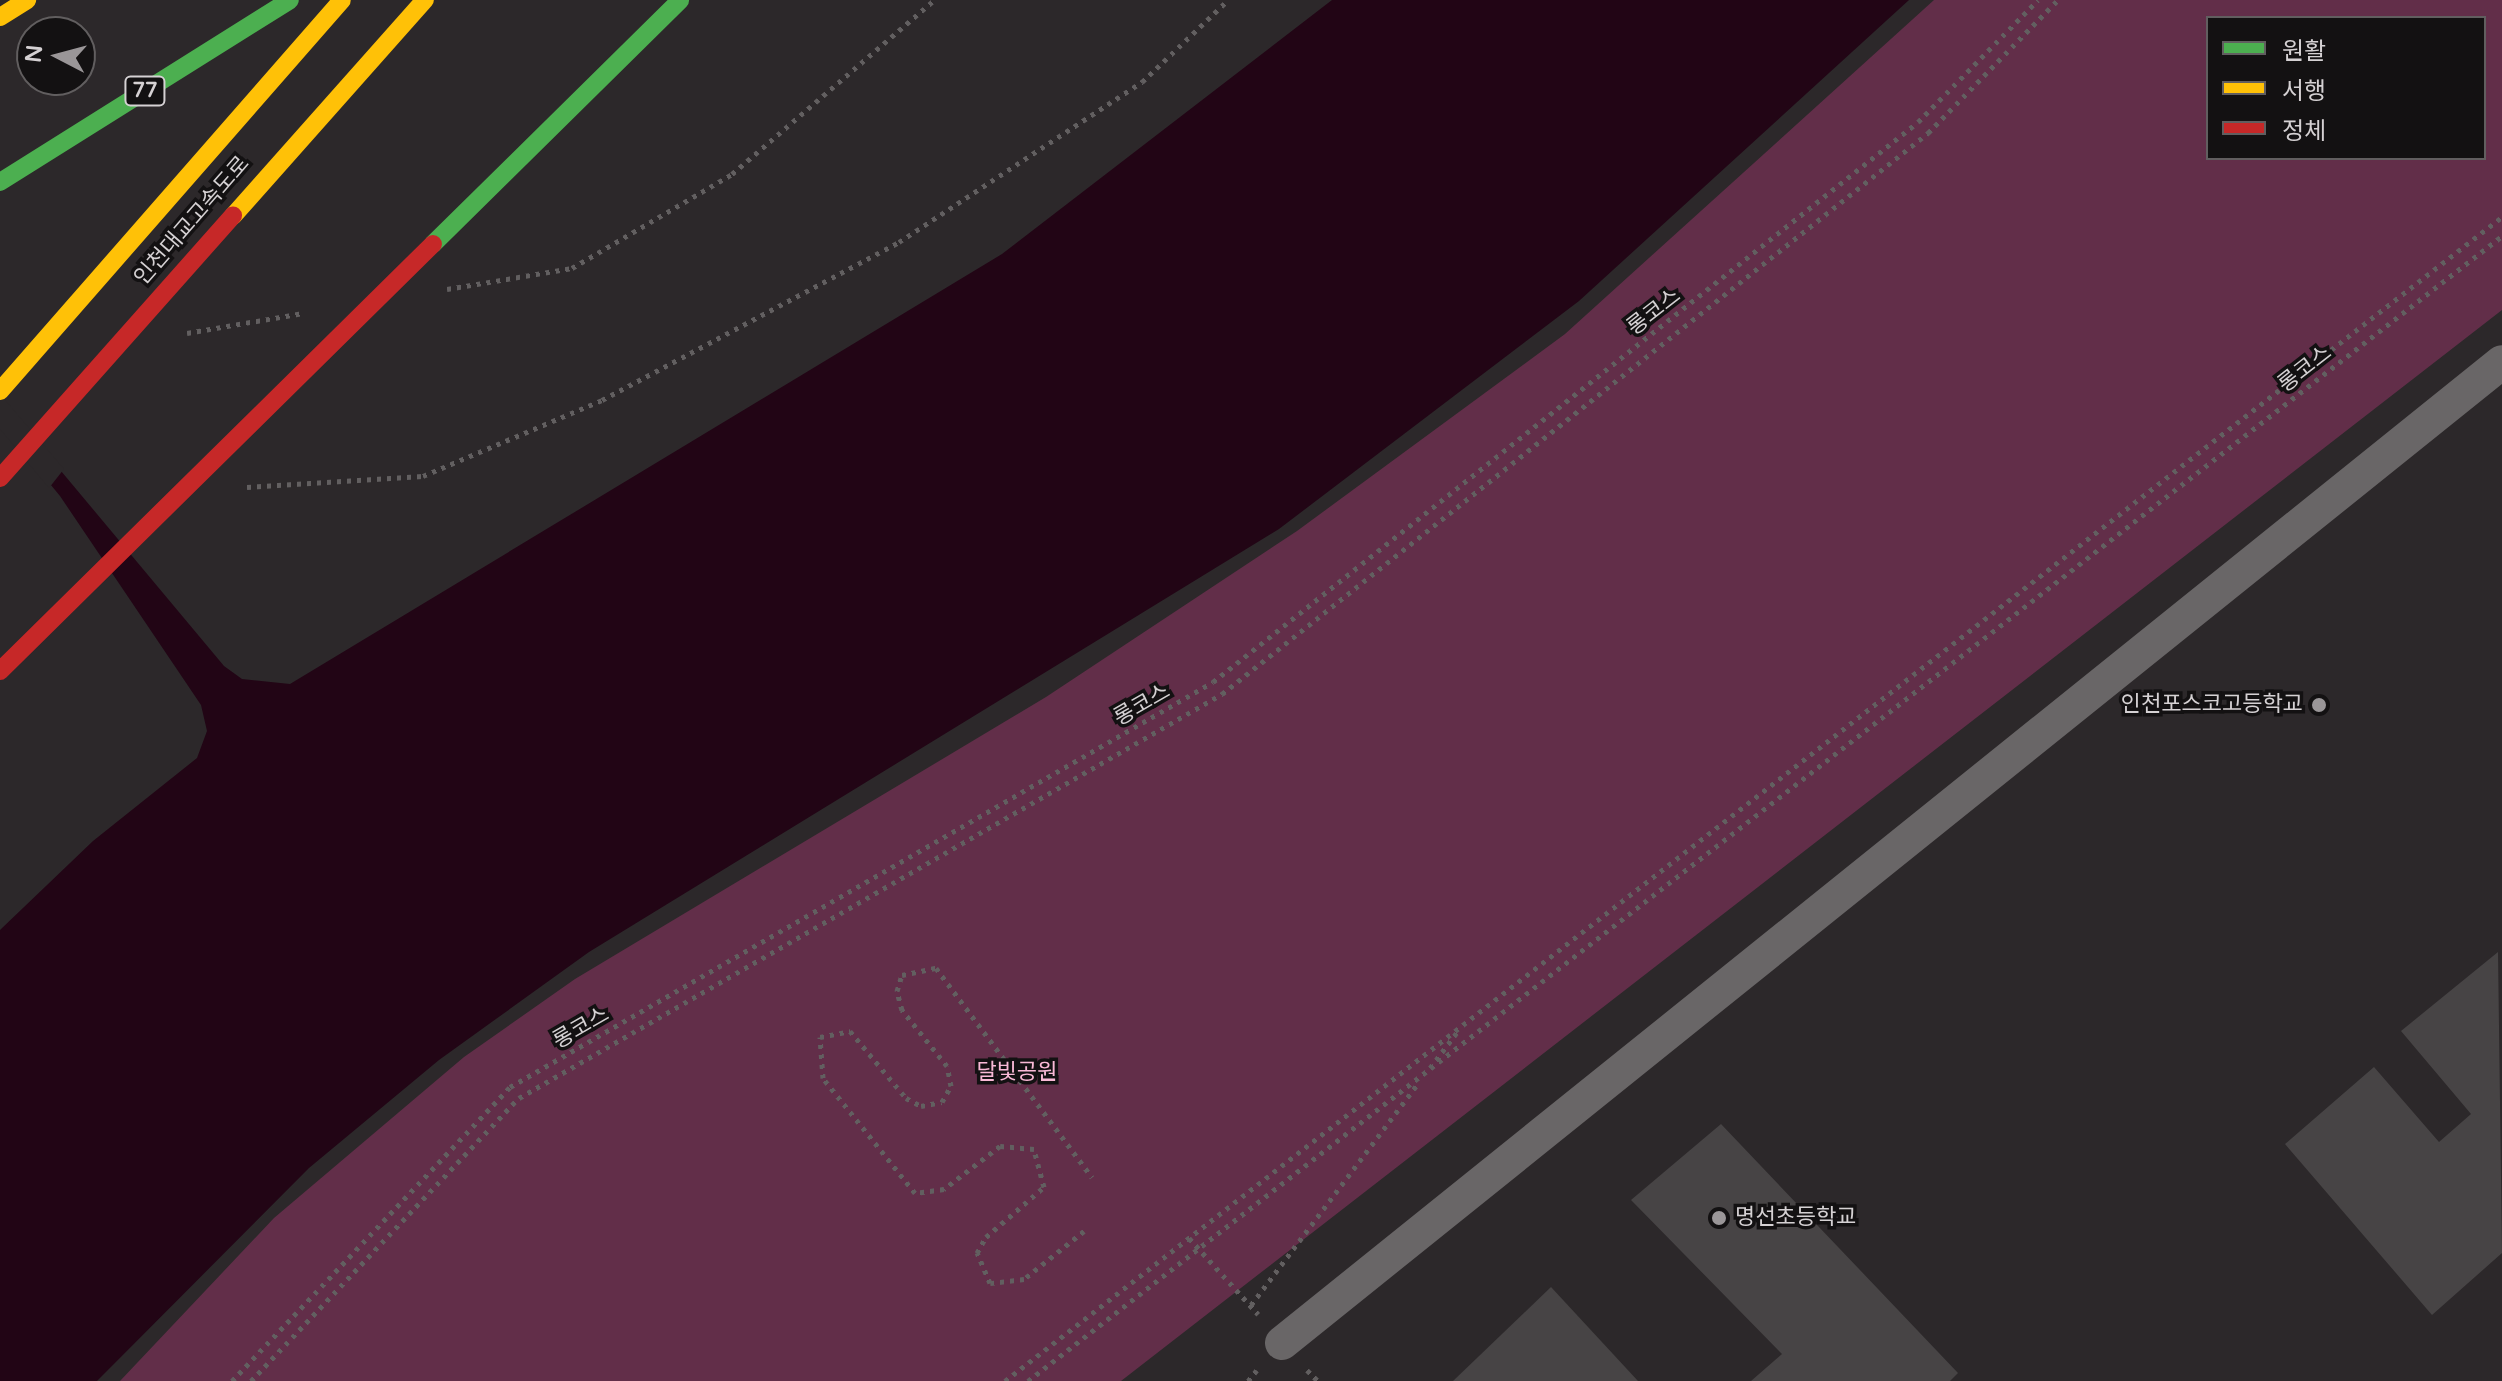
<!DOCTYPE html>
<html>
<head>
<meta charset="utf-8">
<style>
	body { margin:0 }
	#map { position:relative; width:2502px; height:1381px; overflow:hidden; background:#2c282a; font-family:"Varela Round","Noto Sans KR",sans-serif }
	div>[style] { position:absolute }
	.green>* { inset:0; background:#622e49 }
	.water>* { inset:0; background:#220515 }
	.pier>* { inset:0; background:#2c282a }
	.building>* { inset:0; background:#474445 }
	.path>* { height:5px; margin-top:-2.5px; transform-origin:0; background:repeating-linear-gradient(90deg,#625f60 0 4px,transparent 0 10px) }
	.street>* { height:34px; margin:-17px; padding:0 17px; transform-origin:17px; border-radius:17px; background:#696667 }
	.fast>* { height:18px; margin:-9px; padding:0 9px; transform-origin:9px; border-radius:9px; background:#4caf50 }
	.slow>* { height:18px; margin:-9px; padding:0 9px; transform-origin:9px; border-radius:9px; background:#ffc107 }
	.jam>* { height:18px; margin:-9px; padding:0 9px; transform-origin:9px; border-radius:9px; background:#c62828 }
	.dots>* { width:22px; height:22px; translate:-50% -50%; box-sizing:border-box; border:4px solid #131112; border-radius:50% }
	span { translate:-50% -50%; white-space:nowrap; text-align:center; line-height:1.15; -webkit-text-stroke:7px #131112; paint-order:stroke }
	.shield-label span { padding:2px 6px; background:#131112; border:2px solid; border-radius:6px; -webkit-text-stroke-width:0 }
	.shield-label { font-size:20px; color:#d5d1d3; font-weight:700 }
	.street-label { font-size:22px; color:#d5d1d3 }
	.poi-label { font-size:22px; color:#d5d1d3 }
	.right { translate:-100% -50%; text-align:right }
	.left { translate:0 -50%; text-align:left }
	.park-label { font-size:22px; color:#f9b9d6 }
	.legend { position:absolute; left:2206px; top:16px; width:280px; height:144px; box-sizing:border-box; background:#131112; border:2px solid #615e5f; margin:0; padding:10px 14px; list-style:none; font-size:24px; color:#d5d1d3 }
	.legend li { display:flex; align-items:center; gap:16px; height:40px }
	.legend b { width:40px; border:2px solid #615e5f }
	.north { position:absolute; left:16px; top:16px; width:80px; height:80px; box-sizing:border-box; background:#131112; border:2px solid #615e5f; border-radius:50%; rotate:276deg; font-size:22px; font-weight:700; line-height:32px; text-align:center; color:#d5d1d3 }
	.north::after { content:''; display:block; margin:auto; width:28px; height:36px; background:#9a9698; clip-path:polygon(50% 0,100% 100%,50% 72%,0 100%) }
</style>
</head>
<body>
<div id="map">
	<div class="green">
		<i style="clip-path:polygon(evenodd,1934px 0,2502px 0,2502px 310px,1121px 1381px,120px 1381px,274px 1218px,464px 1057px,575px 979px,1046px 697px,1297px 531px,1565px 334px,1934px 0,2208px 18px,2484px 18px,2484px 158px,2208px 158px,2208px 18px)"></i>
	</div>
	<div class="water">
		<i style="clip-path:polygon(1332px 0,1909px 0,1579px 301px,1279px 529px,589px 952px,439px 1060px,309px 1168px,97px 1381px,0 1381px,0 930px,93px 841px,197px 758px,207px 731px,201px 705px,60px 496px,0 423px,0 398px,224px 666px,242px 679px,290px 684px,1002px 254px)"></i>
	</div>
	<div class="pier">
		<i style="clip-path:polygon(0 394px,64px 469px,49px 488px,0 429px)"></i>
	</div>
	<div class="building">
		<i style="clip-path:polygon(2498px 952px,2502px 1253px,2432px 1315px,2285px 1144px,2374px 1067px,2439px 1142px,2471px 1114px,2401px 1031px)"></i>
		<i style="clip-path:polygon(1721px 1124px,1958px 1373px,1950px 1381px,1751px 1381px,1782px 1354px,1631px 1200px)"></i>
		<i style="clip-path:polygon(1551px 1287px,1638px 1381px,1453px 1381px)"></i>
	</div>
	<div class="path">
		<i style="left:447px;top:289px;width:127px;rotate:-9.5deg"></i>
		<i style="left:572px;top:268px;width:186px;rotate:-30.4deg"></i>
		<i style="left:732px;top:174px;width:267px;rotate:-40.7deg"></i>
		<i style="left:187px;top:333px;width:118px;rotate:-9.8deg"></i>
		<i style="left:247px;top:487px;width:176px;rotate:-3.6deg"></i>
		<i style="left:423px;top:476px;width:194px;rotate:-23deg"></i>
		<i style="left:602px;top:400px;width:336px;rotate:-28deg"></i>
		<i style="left:899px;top:242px;width:291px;rotate:-33.4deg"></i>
		<i style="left:1142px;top:82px;width:119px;rotate:-43.6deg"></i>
		<i style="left:1430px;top:1068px;width:46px;rotate:-52.9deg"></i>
		<i style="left:1084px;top:1231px;width:77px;rotate:141.3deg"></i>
		<i style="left:1024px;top:1279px;width:34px;rotate:173deg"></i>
		<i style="left:990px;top:1283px;width:33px;rotate:-113deg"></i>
		<i style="left:977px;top:1253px;width:18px;rotate:-61deg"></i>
		<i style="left:986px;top:1237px;width:77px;rotate:-40.8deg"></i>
		<i style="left:1044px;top:1187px;width:39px;rotate:-105deg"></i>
		<i style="left:1034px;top:1149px;width:34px;rotate:-175deg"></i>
		<i style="left:1000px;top:1146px;width:71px;rotate:142.5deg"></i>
		<i style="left:944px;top:1189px;width:29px;rotate:172deg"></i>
		<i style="left:915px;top:1193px;width:147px;rotate:-128.7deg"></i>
		<i style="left:823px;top:1078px;width:41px;rotate:-94.2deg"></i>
		<i style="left:820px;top:1037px;width:31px;rotate:-11deg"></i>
		<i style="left:850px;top:1031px;width:87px;rotate:50.1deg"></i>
		<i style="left:906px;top:1098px;width:17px;rotate:28deg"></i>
		<i style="left:921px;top:1106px;width:21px;rotate:-11deg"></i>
		<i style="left:942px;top:1102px;width:18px;rotate:-61deg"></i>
		<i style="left:951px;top:1086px;width:20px;rotate:-101deg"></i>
		<i style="left:947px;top:1066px;width:72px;rotate:-128.8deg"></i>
		<i style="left:902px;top:1010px;width:20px;rotate:-105deg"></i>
		<i style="left:897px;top:991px;width:17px;rotate:-73deg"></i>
		<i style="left:902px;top:975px;width:35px;rotate:-12deg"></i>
		<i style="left:936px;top:968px;width:261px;rotate:53.3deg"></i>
		<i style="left:1189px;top:1238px;width:103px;rotate:47.8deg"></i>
		<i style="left:1251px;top:1305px;width:279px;rotate:-53deg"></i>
		<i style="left:1307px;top:1370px;width:16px;rotate:45deg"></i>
		<i style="left:232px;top:1381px;width:405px;rotate:-46.6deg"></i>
		<i style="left:510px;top:1087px;width:811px;rotate:-29.95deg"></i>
		<i style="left:1213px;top:682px;width:900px;rotate:-38.46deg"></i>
		<i style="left:1918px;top:122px;width:171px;rotate:-45.5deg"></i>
		<i style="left:251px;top:1381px;width:390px;rotate:-46.6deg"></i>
		<i style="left:519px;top:1098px;width:811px;rotate:-29.89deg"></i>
		<i style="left:1222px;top:694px;width:902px;rotate:-38.47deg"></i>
		<i style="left:1928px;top:133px;width:186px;rotate:-45.7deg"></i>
		<i style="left:1005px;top:1381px;width:1896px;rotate:-37.87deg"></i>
		<i style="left:1028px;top:1381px;width:1866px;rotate:-37.84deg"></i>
		<i style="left:1248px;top:1381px;width:14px;rotate:-51deg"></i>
	</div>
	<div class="street">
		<i style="left:1282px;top:1343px;width:1565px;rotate:-38.8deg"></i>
	</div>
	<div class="fast">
		<i style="left:0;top:182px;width:342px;rotate:-32.1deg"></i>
		<i style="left:433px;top:244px;width:347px;rotate:-44.6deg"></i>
	</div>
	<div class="slow">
		<i style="left:0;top:17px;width:32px;rotate:-32deg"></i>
		<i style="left:233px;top:216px;width:289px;rotate:-48.4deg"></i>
		<i style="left:0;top:391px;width:519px;rotate:-48.82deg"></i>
	</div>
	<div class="jam">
		<i style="left:0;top:478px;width:351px;rotate:-48.4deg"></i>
		<i style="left:0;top:671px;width:608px;rotate:-44.6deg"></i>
	</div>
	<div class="dots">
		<i style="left:2319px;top:705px;background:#9a9698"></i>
		<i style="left:1719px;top:1218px;background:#9a9698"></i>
	</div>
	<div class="shield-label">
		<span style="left:145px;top:91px">77</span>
	</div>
	<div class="street-label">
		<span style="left:192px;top:221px;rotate:-49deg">인천대교고속도로</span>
		<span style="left:1654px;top:312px;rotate:-38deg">롱코스</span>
		<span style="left:2305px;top:369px;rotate:-38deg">롱코스</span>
		<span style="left:1142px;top:705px;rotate:-30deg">롱코스</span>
		<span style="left:581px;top:1028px;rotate:-30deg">롱코스</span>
	</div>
	<div class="poi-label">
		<span class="right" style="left:2303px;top:705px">인천포스코고등학교</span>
		<span class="left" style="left:1735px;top:1218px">명선초등학교</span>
	</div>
	<div class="park-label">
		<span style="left:1017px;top:1073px">달빛공원</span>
	</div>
	<ul class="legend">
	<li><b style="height:10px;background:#4caf50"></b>원활</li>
	<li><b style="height:10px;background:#ffc107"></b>서행</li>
	<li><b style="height:10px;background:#c62828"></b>정체</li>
	</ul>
	<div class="north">N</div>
</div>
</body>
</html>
